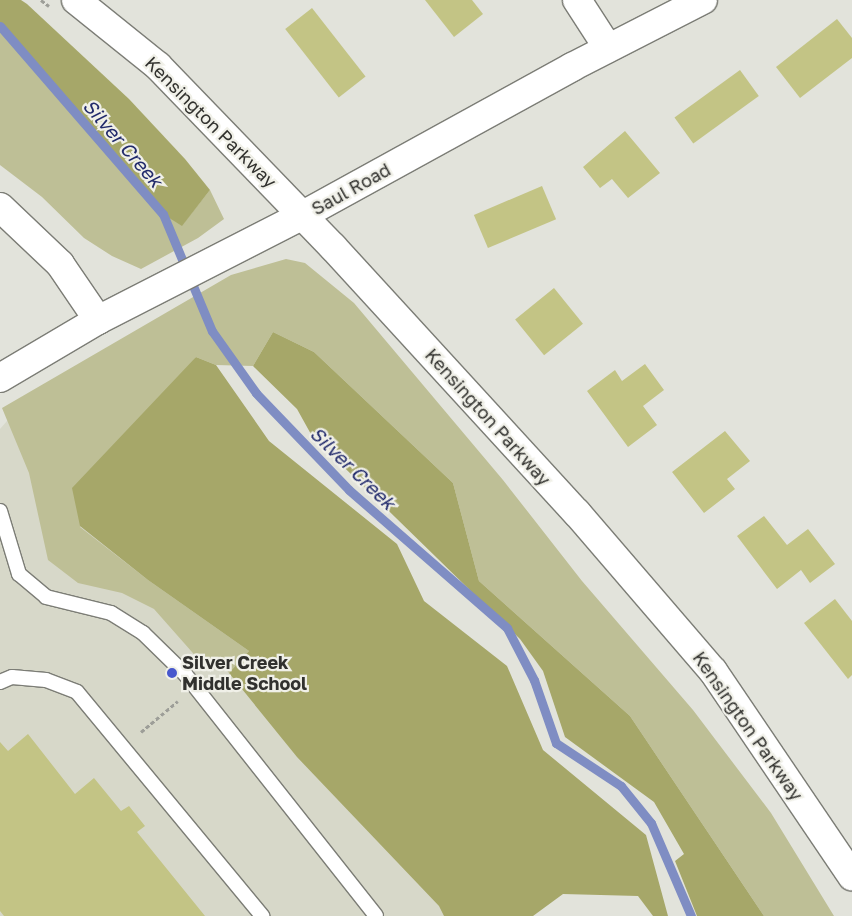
<!DOCTYPE html>
<html>
<head>
<meta charset="utf-8">
<style>
	body { margin:0 }
	#map { position:relative; width:852px; height:916px; overflow:hidden; background:#e2e3db; font-family:"Golos Text",sans-serif }
	div>[style] { position:absolute }
	.built>* { inset:0; background:#d7d8c9 }
	.green>* { inset:0; background:#bebf96 }
	.forest>* { inset:0; background:#a6a769 }
	.stream>* { height:9px; margin:-4.5px; padding:0 4.5px; transform-origin:4.5px; border-radius:4.5px; background:#7f8dc3 }
	.building>* { inset:0; background:#c3c485; transform-origin:0 0 }
	.path>* { height:3px; margin-top:-1.5px; transform-origin:0; background:repeating-linear-gradient(90deg,#9d9e98 0 4px,transparent 0 6.5px) }
	.roads { filter:drop-shadow(1px 0 #7c7d76) drop-shadow(-1px 0 #7c7d76) drop-shadow(0 1px #7c7d76) drop-shadow(0 -1px #7c7d76) }
	.service>* { height:14px; margin:-7px; padding:0 7px; transform-origin:7px; border-radius:7px; background:#fff }
	.minor>* { height:28px; margin:-14px; padding:0 14px; transform-origin:14px; border-radius:14px; background:#fff }
	.tertiary>* { height:28px; margin:-14px; padding:0 14px; transform-origin:14px; border-radius:14px; background:#fff }
	.dots>* { width:14px; height:14px; translate:-50% -50%; box-sizing:border-box; border:2px solid #f0f0e8; border-radius:50% }
	span { translate:-50% -50%; white-space:nowrap; text-align:center; line-height:1.15; -webkit-text-stroke:4.5px #f0f0e8; paint-order:stroke }
	.street-label { font-size:18px; color:#31312e }
	.poi-label { font-size:18px; color:#31312e; font-weight:700 }
	.left { translate:0 -50%; text-align:left }
	.water-label { font-size:19px; color:#222b6c; font-style:italic }
</style>
</head>
<body>
<div id="map">
	<div class="built">
		<i style="clip-path:polygon(115px 348px,516px 916px,0 916px,0 429px,7px 421px)"></i>
	</div>
	<div class="green">
		<i style="clip-path:polygon(0 26px,182px 225px,210px 190px,224px 219px,198px 238px,141px 269px,112px 256px,84px 238px,42px 197px,0 165px)"></i>
		<i style="clip-path:polygon(286px 259px,305px 263px,354px 303px,503px 480px,582px 581px,693px 710px,771px 813px,834px 916px,764px 916px,630px 716px,479px 581px,453px 483px,314px 352px,273px 332px,253px 366px,216px 365px,196px 357px,80px 527px,148px 580px,249px 651px,229px 673px,218px 660px,207px 669px,154px 609px,122px 593px,78px 583px,48px 560px,29px 473px,2px 408px,231px 275px)"></i>
	</div>
	<div class="forest">
		<i style="clip-path:polygon(0 0,21px 0,27px 4px,129px 99px,185px 159px,210px 190px,182px 226px,163px 214px,0 26px)"></i>
		<i style="clip-path:polygon(273px 332px,314px 352px,453px 483px,479px 581px,630px 716px,764px 916px,697px 916px,675px 861px,684px 854px,654px 802px,565px 737px,543px 671px,520px 639px,312px 436px,297px 409px,253px 366px)"></i>
		<i style="clip-path:polygon(196px 357px,216px 365px,269px 441px,397px 544px,424px 601px,507px 666px,543px 750px,646px 835px,668px 916px,653px 916px,638px 896px,563px 894px,533px 916px,444px 916px,439px 906px,297px 757px,229px 673px,249px 651px,148px 580px,80px 526px,72px 488px)"></i>
	</div>
	<div class="stream">
		<i style="left:0;top:26px;width:249px;rotate:49.1deg"></i>
		<i style="left:163px;top:214px;width:127px;rotate:67.3deg"></i>
		<i style="left:212px;top:331px;width:76px;rotate:54.6deg"></i>
		<i style="left:256px;top:393px;width:134px;rotate:46.2deg"></i>
		<i style="left:349px;top:490px;width:210px;rotate:41.1deg"></i>
		<i style="left:507px;top:628px;width:59px;rotate:62.6deg"></i>
		<i style="left:534px;top:680px;width:67px;rotate:70.8deg"></i>
		<i style="left:556px;top:743px;width:78px;rotate:33.5deg"></i>
		<i style="left:621px;top:786px;width:48px;rotate:51deg"></i>
		<i style="left:651px;top:823px;width:101px;rotate:66.7deg"></i>
	</div>
	<div class="building">
		<i style="clip-path:polygon(425px 0,472px 0,483px 14px,454px 37px)"></i>
		<i style="left:312px;top:8px;width:87px;height:34px;rotate:52deg"></i>
		<i style="clip-path:polygon(837px 19px,852px 38px,852px 58px,800px 98px,776px 67px)"></i>
		<i style="left:740px;top:70px;width:32px;height:81px;rotate:54deg"></i>
		<i style="clip-path:polygon(625px 131px,660px 173px,628px 198px,612px 179px,600px 188px,583px 167px)"></i>
		<i style="left:542px;top:186px;width:36px;height:74px;rotate:67deg"></i>
		<i style="left:554px;top:288px;width:46px;height:50px;rotate:51deg"></i>
		<i style="clip-path:polygon(645px 364px,664px 390px,643px 406px,657px 425px,628px 447px,587px 391px,615px 370px,622px 381px)"></i>
		<i style="clip-path:polygon(725px 431px,750px 461px,727px 479px,735px 489px,704px 513px,672px 472px)"></i>
		<i style="clip-path:polygon(764px 516px,787px 545px,808px 529px,835px 564px,810px 583px,801px 570px,777px 589px,737px 536px)"></i>
		<i style="clip-path:polygon(835px 599px,852px 621px,852px 675px,848px 679px,804px 623px)"></i>
		<i style="clip-path:polygon(28px 734px,75px 794px,94px 778px,121px 811px,129px 806px,145px 826px,137px 832px,205px 916px,4px 916px,0 911px,0 742px,8px 751px)"></i>
	</div>
	<div class="path">
		<i style="left:41px;top:0;width:10px;rotate:37deg"></i>
		<i style="left:141px;top:732px;width:48px;rotate:-40deg"></i>
	</div>
	<div class="roads">
		<div class="service">
			<i style="left:0;top:511px;width:66px;rotate:73.2deg"></i>
			<i style="left:19px;top:574px;width:35px;rotate:40deg"></i>
			<i style="left:46px;top:597px;width:67px;rotate:13.8deg"></i>
			<i style="left:111px;top:613px;width:38px;rotate:32deg"></i>
			<i style="left:143px;top:633px;width:59px;rotate:44.3deg"></i>
			<i style="left:185px;top:674px;width:308px;rotate:51.7deg"></i>
			<i style="left:0;top:682px;width:13px;rotate:-23deg"></i>
			<i style="left:12px;top:677px;width:34px;rotate:5deg"></i>
			<i style="left:46px;top:680px;width:33px;rotate:21deg"></i>
			<i style="left:77px;top:692px;width:291px;rotate:50.4deg"></i>
		</div>
		<div class="minor">
			<i style="left:577px;top:0;width:57px;rotate:57.1deg"></i>
			<i style="left:0;top:207px;width:83px;rotate:43.5deg"></i>
			<i style="left:60px;top:264px;width:68px;rotate:55.8deg"></i>
			<i style="left:0;top:378px;width:114px;rotate:-30.6deg"></i>
			<i style="left:98px;top:320px;width:230px;rotate:-27.1deg"></i>
			<i style="left:303px;top:215px;width:307px;rotate:-28.8deg"></i>
			<i style="left:572px;top:67px;width:147px;rotate:-27.1deg"></i>
		</div>
		<div class="tertiary">
			<i style="left:76px;top:0;width:105px;rotate:38.8deg"></i>
			<i style="left:158px;top:66px;width:252px;rotate:46deg"></i>
			<i style="left:333px;top:247px;width:361px;rotate:47.5deg"></i>
			<i style="left:577px;top:513px;width:208px;rotate:49.3deg"></i>
			<i style="left:713px;top:671px;width:248px;rotate:55.9deg"></i>
		</div>
	</div>
	<div class="dots">
		<i style="left:172px;top:673px;background:#4858cd"></i>
	</div>
	<div class="street-label">
		<span style="left:211px;top:122px;rotate:45deg">Kensington Parkway</span>
		<span style="left:351px;top:189px;rotate:-29deg">Saul Road</span>
		<span style="left:488px;top:417px;rotate:48deg">Kensington Parkway</span>
		<span style="left:748px;top:726px;rotate:55deg">Kensington Parkway</span>
	</div>
	<div class="poi-label">
		<span class="left" style="left:182px;top:673px">Silver Creek<br>Middle School</span>
	</div>
	<div class="water-label">
		<span style="left:123px;top:143px;rotate:49deg">Silver Creek</span>
		<span style="left:353px;top:468px;rotate:44deg">Silver Creek</span>
	</div>
</div>
</body>
</html>
